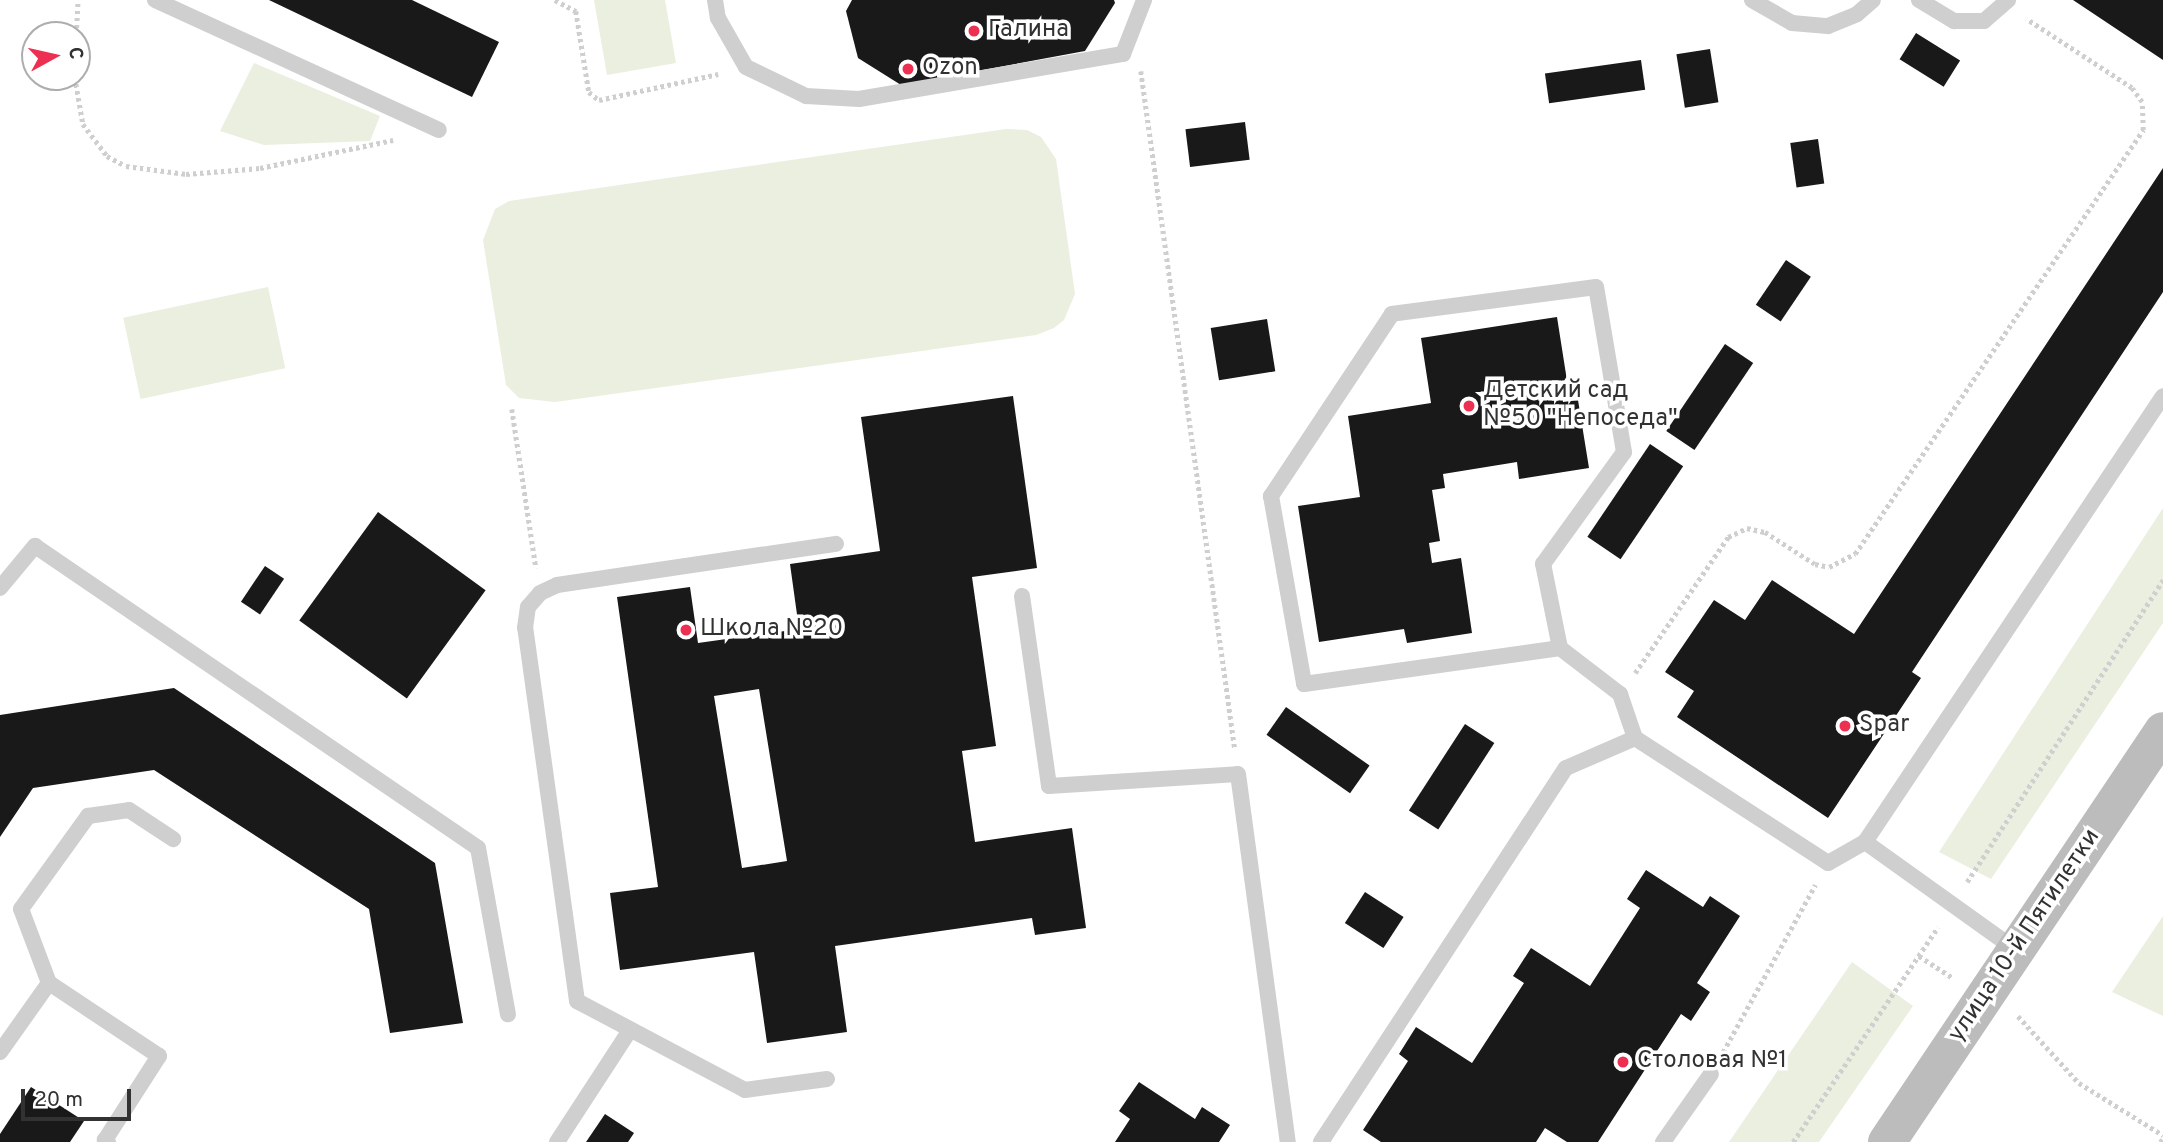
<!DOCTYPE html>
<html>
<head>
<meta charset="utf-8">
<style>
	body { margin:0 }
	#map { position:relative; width:2163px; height:1142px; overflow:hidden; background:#fff; font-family:Overpass,sans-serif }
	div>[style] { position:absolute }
	.green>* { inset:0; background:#eaefe0; transform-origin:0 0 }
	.building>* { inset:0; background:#191919; transform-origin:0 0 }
	.path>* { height:4.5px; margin-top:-2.25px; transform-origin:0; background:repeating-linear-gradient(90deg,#cfcfcf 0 3.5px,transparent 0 7px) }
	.service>* { height:16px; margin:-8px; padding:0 8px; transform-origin:8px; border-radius:8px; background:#cfcfcf }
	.secondary>* { height:38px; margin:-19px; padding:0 19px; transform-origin:19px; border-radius:19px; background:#bcbcbc }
	.dots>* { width:19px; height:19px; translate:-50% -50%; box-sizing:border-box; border:4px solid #fff; border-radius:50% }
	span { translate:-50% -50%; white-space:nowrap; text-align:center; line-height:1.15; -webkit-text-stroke:7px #fff; paint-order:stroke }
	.poi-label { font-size:24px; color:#323232 }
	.left { translate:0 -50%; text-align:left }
	.street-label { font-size:24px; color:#323232 }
	.north { position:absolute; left:21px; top:21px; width:70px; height:70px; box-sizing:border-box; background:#fff; border:2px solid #adadad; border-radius:50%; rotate:82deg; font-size:19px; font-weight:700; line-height:28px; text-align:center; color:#323232 }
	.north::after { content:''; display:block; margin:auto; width:24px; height:32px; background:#ed2f52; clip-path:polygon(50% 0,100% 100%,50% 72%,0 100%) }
	.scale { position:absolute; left:21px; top:1089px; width:110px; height:32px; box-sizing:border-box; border:4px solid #323232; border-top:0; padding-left:9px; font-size:21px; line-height:24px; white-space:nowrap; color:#323232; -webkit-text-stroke:5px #fff; paint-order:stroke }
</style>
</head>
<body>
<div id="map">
	<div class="green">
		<i style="clip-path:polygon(594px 0,665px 0,676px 63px,607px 75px)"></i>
		<i style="clip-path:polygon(254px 63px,380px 116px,370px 141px,264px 145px,220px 131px)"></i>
		<i style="clip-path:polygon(1006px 129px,1027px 130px,1041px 137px,1056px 159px,1075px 294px,1064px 320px,1054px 328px,1036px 335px,555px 402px,519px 398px,506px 385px,483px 240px,495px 209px,509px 201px)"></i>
		<i style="left:268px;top:287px;width:83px;height:148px;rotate:78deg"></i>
		<i style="clip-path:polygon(2163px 508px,2163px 623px,1991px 879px,1939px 852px)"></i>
		<i style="clip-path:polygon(2163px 916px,2163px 1016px,2112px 992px)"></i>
		<i style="clip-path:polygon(1852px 962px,1913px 1006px,1819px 1142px,1729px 1142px)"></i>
	</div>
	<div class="building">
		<i style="clip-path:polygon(269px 0,412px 0,499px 42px,472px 97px)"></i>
		<i style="clip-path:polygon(852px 0,1114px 0,1115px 3px,1085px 51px,901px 85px,858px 58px,846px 11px)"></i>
		<i style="clip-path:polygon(2073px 0,2163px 0,2163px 60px)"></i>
		<i style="left:1916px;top:33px;width:52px;height:31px;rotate:32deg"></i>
		<i style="left:1710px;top:49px;width:54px;height:34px;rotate:81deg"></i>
		<i style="left:1641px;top:60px;width:30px;height:97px;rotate:82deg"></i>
		<i style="left:1245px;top:122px;width:38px;height:60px;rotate:83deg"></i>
		<i style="left:1818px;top:139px;width:45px;height:28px;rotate:82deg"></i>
		<i style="clip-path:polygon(2163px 168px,2163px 292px,1912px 672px,1921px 678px,1828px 818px,1677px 717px,1694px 691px,1665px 672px,1714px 600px,1745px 620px,1772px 580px,1854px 634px)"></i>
		<i style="left:1786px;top:260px;width:30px;height:54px;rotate:34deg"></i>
		<i style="clip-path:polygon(1557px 317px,1568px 387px,1561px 387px,1563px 402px,1578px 400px,1589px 468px,1519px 479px,1517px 462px,1443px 474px,1445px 488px,1432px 490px,1440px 541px,1429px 543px,1432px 563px,1461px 558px,1472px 633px,1407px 643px,1404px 629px,1319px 642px,1298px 506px,1360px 497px,1348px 416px,1431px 403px,1421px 338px)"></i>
		<i style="left:1267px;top:319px;width:53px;height:57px;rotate:81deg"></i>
		<i style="left:1725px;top:344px;width:34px;height:105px;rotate:34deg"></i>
		<i style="clip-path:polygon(evenodd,1013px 396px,1037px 568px,972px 577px,996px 746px,962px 751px,975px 842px,1072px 828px,1086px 928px,1035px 935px,1032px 918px,835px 946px,847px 1032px,767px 1043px,754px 952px,620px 970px,610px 893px,658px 887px,617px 597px,690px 587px,698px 643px,799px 629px,790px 564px,880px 551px,861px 417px,1013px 396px,759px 689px,787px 861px,742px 868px,714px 696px,759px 689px)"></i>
		<i style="left:1650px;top:444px;width:40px;height:112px;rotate:34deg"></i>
		<i style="left:378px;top:512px;width:133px;height:134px;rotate:36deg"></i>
		<i style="left:265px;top:566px;width:23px;height:43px;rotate:34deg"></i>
		<i style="clip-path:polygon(174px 688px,435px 863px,463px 1023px,390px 1033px,369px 909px,154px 770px,33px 788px,0 837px,0 715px)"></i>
		<i style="left:1286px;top:707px;width:102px;height:34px;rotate:35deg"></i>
		<i style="left:1465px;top:724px;width:35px;height:103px;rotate:33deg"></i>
		<i style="clip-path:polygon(1646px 870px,1703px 907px,1710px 896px,1740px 916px,1697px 983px,1710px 992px,1691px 1021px,1681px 1014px,1598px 1142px,1567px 1142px,1545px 1128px,1536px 1142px,1381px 1142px,1363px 1130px,1408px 1061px,1399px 1054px,1416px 1027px,1472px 1063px,1524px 983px,1513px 976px,1531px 948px,1590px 986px,1640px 908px,1627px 899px)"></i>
		<i style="left:1365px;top:892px;width:46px;height:37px;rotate:33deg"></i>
		<i style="clip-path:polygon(1139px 1082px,1195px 1119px,1202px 1107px,1230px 1125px,1219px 1142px,1115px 1142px,1130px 1119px,1119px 1111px)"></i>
		<i style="clip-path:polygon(31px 1087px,84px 1121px,70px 1142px,0 1142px,0 1134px)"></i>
		<i style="clip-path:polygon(605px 1114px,634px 1133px,628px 1142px,586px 1142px)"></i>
	</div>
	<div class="path">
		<i style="left:555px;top:0;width:24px;rotate:28deg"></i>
		<i style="left:576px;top:11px;width:82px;rotate:80.9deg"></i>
		<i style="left:589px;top:92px;width:13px;rotate:39deg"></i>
		<i style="left:599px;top:100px;width:122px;rotate:-12.3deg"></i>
		<i style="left:76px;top:35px;width:35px;rotate:-87deg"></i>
		<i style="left:1141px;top:71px;width:684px;rotate:82.11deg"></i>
		<i style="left:75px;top:77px;width:48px;rotate:80.3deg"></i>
		<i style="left:83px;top:124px;width:40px;rotate:53deg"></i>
		<i style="left:107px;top:156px;width:21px;rotate:28deg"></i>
		<i style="left:126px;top:166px;width:61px;rotate:7.6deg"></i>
		<i style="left:186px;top:174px;width:74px;rotate:-4.6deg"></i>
		<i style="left:260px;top:168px;width:136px;rotate:-11.9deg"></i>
		<i style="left:512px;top:409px;width:161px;rotate:81.4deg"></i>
		<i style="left:1635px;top:673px;width:165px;rotate:-55.6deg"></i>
		<i style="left:1728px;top:537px;width:21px;rotate:-25deg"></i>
		<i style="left:1747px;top:528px;width:18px;rotate:13deg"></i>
		<i style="left:1765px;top:532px;width:59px;rotate:32.6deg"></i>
		<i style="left:1815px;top:564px;width:14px;rotate:12deg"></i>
		<i style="left:1829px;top:567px;width:29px;rotate:-27deg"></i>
		<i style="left:1855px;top:554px;width:513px;rotate:-55.81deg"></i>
		<i style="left:2143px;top:130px;width:28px;rotate:-92deg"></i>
		<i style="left:2142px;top:102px;width:17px;rotate:-126deg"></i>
		<i style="left:2132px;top:88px;width:126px;rotate:-146.9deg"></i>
		<i style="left:1967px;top:882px;width:360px;rotate:-57deg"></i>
		<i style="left:1919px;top:956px;width:40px;rotate:32.9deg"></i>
		<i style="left:2018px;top:1016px;width:91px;rotate:47.7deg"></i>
		<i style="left:2079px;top:1083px;width:99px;rotate:31.8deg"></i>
		<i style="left:1723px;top:1052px;width:191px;rotate:-61.1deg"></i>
		<i style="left:1793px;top:1142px;width:259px;rotate:-56deg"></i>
		<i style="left:2160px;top:1142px;width:4px;rotate:-45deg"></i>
	</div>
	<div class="service">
		<i style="left:155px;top:0;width:312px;rotate:24.6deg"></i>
		<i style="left:715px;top:0;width:18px;rotate:81deg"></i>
		<i style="left:718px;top:18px;width:56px;rotate:60.3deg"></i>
		<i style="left:746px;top:67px;width:67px;rotate:25.8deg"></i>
		<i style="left:806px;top:96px;width:53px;rotate:3.2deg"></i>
		<i style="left:859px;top:99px;width:268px;rotate:-9.7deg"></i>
		<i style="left:1123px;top:54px;width:58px;rotate:-68.7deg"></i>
		<i style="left:1752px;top:0;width:46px;rotate:29.9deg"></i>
		<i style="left:1792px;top:23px;width:36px;rotate:5deg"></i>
		<i style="left:1828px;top:26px;width:31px;rotate:-22deg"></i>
		<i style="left:1857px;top:14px;width:21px;rotate:-41deg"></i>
		<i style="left:1919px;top:0;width:41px;rotate:31deg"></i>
		<i style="left:1954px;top:21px;width:30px"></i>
		<i style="left:1984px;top:21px;width:32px;rotate:-41deg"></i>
		<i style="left:0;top:588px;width:55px;rotate:-50.2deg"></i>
		<i style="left:35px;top:546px;width:536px;rotate:34.28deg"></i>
		<i style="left:478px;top:848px;width:169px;rotate:79.8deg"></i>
		<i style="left:1022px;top:596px;width:192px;rotate:81.9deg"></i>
		<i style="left:1049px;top:786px;width:189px;rotate:-3.6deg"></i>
		<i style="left:1238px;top:774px;width:371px;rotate:82.3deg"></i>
		<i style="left:1560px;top:648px;width:86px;rotate:-101.4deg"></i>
		<i style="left:1543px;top:564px;width:138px;rotate:-54.1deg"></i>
		<i style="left:1624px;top:452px;width:167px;rotate:-99.6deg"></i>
		<i style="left:1596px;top:287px;width:206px;rotate:172.5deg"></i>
		<i style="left:1392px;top:314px;width:219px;rotate:123.6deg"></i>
		<i style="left:1271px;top:496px;width:191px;rotate:80deg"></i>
		<i style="left:1304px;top:684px;width:259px;rotate:-8deg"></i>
		<i style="left:1560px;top:648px;width:76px;rotate:37.5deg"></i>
		<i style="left:1620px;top:694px;width:46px;rotate:71.2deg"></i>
		<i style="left:2016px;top:950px;width:186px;rotate:-144.4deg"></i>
		<i style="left:1865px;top:842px;width:536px;rotate:-56.25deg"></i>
		<i style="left:0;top:1052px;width:85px;rotate:-54.6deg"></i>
		<i style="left:827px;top:1079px;width:83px;rotate:172.4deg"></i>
		<i style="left:745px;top:1090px;width:190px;rotate:-152.1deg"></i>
		<i style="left:577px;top:1001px;width:377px;rotate:-97.9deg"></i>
		<i style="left:525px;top:628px;width:21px;rotate:-82deg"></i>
		<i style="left:528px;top:607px;width:18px;rotate:-49deg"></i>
		<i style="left:540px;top:593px;width:19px;rotate:-25deg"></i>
		<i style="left:557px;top:585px;width:282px;rotate:-8.4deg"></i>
		<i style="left:108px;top:1142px;width:4px;rotate:-146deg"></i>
		<i style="left:105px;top:1140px;width:100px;rotate:-57.3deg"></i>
		<i style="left:159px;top:1056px;width:132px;rotate:-146.4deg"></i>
		<i style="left:49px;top:983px;width:79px;rotate:-110.7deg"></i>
		<i style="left:21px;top:909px;width:115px;rotate:-54.2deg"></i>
		<i style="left:88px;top:816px;width:41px;rotate:-8.3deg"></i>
		<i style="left:129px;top:810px;width:53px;rotate:33.4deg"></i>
		<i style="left:557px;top:1142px;width:134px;rotate:-56.9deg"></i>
		<i style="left:1321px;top:1142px;width:447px;rotate:-56.8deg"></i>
		<i style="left:1566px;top:768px;width:75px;rotate:-23.5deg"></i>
		<i style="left:1635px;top:738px;width:230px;rotate:32.9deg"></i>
		<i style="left:1828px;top:863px;width:43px;rotate:-29.6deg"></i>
		<i style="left:1663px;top:1142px;width:83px;rotate:-54.8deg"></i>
	</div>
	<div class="secondary">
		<i style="left:1887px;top:1142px;width:495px;rotate:-56.1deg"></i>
	</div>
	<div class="dots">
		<i style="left:974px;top:31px;background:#ed2f52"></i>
		<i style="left:908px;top:69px;background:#ed2f52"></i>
		<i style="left:1469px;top:406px;background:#ed2f52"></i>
		<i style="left:686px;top:630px;background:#ed2f52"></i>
		<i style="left:1845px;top:726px;background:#ed2f52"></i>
		<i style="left:1623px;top:1062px;background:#ed2f52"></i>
	</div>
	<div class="poi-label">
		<span class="left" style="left:988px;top:31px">Галина</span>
		<span class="left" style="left:922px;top:69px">Ozon</span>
		<span class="left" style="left:1483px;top:406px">Детский сад<br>№50 "Непоседа"</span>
		<span class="left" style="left:700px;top:630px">Школа №20</span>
		<span class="left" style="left:1859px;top:726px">Spar</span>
		<span class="left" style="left:1637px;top:1062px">Столовая №1</span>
	</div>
	<div class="street-label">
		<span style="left:2025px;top:936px;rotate:-56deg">улица 10-й Пятилетки</span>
	</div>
	<div class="north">С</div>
	<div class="scale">20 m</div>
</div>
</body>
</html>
